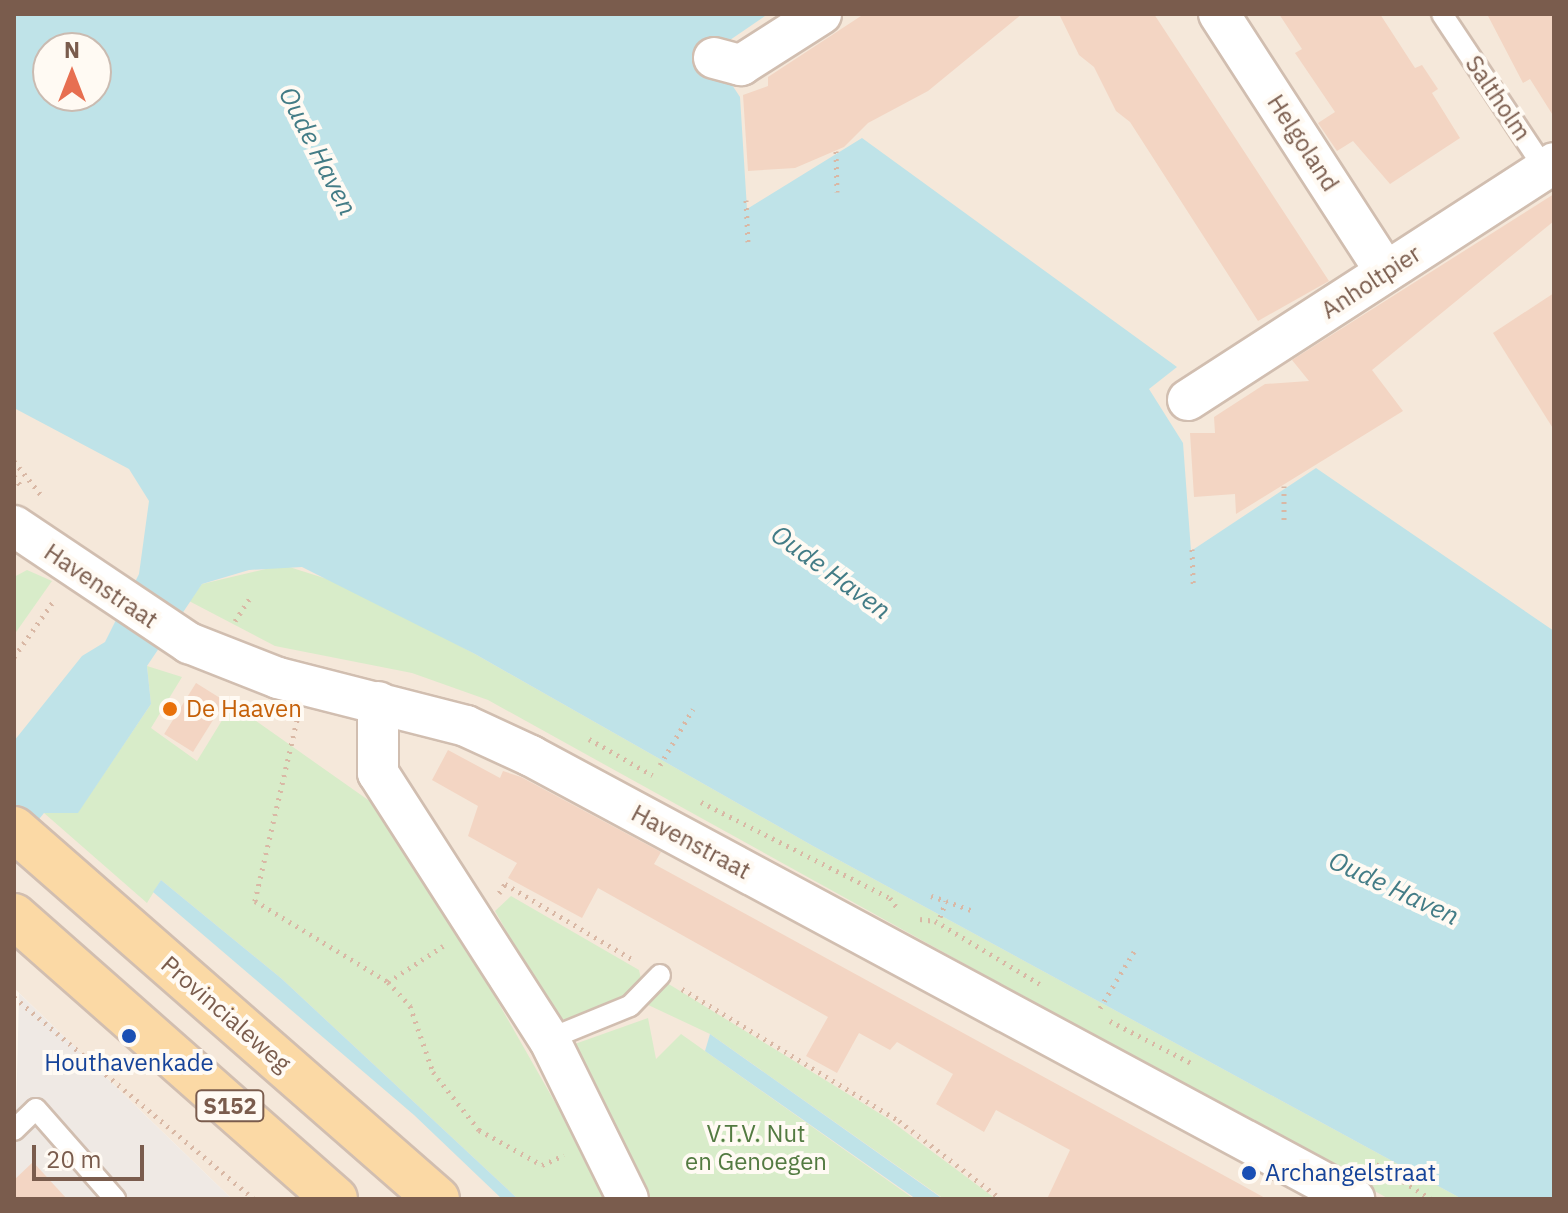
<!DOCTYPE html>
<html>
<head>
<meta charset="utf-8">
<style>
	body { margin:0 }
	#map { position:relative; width:1568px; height:1213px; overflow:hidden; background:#fdf6ec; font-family:"IBM Plex Sans",sans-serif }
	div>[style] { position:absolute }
	.residential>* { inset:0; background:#f5e8da }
	.industrial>* { inset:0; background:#efe9e4 }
	.green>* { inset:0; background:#d8ecc9 }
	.water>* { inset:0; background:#bfe3e8 }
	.building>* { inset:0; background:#f3d5c3; transform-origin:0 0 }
	.path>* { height:5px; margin-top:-2.5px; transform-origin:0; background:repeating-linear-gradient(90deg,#d9b8a5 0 2px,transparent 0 8px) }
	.roads { filter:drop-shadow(2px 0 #d1beb0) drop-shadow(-2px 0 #d1beb0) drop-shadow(0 2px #d1beb0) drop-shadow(0 -2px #d1beb0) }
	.service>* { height:20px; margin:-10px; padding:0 10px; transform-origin:10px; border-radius:10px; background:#fff }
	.minor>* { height:40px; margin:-20px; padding:0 20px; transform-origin:20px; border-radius:20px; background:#fff }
	.primary>* { height:44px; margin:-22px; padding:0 22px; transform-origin:22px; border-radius:22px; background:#fbd9a5 }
	.dots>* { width:22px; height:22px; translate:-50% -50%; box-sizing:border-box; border:4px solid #fffaf3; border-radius:50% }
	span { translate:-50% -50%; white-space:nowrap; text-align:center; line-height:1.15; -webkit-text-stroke:8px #fffaf3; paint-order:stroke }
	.shield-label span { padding:2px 6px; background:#fffaf3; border:2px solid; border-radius:6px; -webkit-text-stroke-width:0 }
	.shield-label { font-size:22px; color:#7a5c4d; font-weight:700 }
	.street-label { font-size:24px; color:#7a5c4d }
	.food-label { font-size:24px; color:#c56008 }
	.left { translate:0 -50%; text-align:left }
	.transit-label { font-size:24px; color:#164399 }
	.park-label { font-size:24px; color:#537a41 }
	.water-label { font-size:26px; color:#437c86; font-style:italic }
	.frame { position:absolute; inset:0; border:16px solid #7a5c4d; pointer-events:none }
	.north { position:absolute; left:32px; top:32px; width:80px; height:80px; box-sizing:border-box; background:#fffaf3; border:2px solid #cabbb1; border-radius:50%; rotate:0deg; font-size:22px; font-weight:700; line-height:32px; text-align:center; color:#7a5c4d }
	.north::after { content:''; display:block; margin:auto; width:28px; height:36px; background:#e76f51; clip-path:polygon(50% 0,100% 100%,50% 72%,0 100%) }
	.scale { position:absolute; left:32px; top:1145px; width:112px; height:36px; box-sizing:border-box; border:4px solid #7a5c4d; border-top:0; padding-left:10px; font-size:24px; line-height:28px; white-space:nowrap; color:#7a5c4d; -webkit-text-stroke:6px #fffaf3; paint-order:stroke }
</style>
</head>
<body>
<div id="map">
	<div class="residential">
		<i style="clip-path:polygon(evenodd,14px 14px,1554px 14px,1554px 1199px,232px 1199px,14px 988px,14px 14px,48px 48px,96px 48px,96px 96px,48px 96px,48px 48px)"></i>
	</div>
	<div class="industrial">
		<i style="clip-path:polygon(19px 993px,232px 1199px,14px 1199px)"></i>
	</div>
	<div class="green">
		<i style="clip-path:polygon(283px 565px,346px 585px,475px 654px,813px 846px,1462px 1199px,1389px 1199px,488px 700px,412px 673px,275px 646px,189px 601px,202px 584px)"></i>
		<i style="clip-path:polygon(27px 570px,52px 581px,14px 635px,14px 577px)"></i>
		<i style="clip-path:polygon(147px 666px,182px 677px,151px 728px,197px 761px,232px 704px,371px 802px,458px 932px,610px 1199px,518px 1199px,282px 979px,161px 880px,147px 903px,44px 813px,78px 812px,151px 704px)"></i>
		<i style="clip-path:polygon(511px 896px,639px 970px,643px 988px,618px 1006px,575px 1022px,555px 1017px,495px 911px)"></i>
		<i style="clip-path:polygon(667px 983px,887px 1118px,996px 1199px,944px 1199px,710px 1034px,644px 1003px)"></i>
		<i style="clip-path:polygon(648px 1018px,656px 1059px,681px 1034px,914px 1199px,651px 1199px,572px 1045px)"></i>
	</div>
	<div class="water">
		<i style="clip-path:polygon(evenodd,14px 14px,768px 14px,711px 53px,740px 97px,747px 209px,862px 138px,1177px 367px,1149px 389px,1183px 443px,1191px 551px,1316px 468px,1554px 631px,1554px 1199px,1462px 1199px,813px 846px,475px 654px,302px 567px,249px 570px,202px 584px,147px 666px,151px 704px,78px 813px,44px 813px,14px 850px,14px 741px,82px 656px,105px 642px,139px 574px,149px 501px,129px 469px,14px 408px,14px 14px,48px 48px,96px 48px,96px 96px,48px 96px,48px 48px)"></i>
		<i style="clip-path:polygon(161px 880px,282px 979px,518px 1199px,502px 1199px,414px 1115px,153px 892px)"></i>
		<i style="clip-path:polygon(710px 1034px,943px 1199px,916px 1199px,705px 1051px)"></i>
	</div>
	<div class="building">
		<i style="clip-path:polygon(864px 14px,1022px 14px,928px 91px,868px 123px,844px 147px,795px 168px,748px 171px,743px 95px,768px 86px,768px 77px)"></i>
		<i style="clip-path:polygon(1059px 14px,1154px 14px,1329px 281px,1258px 321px,1130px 122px,1116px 111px,1094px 67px,1079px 55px)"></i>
		<i style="clip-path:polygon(1279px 14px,1380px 14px,1415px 68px,1422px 65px,1438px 89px,1432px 93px,1460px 138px,1390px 184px,1353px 141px,1337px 151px,1318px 123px,1335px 112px,1295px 53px,1302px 49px)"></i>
		<i style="clip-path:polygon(1487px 14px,1554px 14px,1554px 117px,1530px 79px,1523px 83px)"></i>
		<i style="clip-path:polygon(1554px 194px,1554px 221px,1372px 370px,1403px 411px,1236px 514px,1235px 494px,1194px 497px,1190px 433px,1215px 433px,1214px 417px,1265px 384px,1309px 381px,1292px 360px)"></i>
		<i style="clip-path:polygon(1554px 293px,1554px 430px,1493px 333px)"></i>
		<i style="left:196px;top:683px;width:34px;height:60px;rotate:32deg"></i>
		<i style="clip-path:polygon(448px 750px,500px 778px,503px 771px,521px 777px,661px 852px,654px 864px,1267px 1199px,1047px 1199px,1070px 1150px,996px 1110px,984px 1132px,936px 1104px,953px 1074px,897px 1042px,890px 1050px,859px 1033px,837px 1073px,806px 1056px,828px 1017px,598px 888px,582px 918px,508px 878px,517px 863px,468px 836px,478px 806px,432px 780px)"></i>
		<i style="clip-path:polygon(33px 1162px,67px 1199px,14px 1199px,14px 1180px)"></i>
	</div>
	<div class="path">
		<i style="left:836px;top:151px;width:41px;rotate:88.6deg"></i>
		<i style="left:746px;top:200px;width:42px;rotate:87.3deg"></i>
		<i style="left:14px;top:461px;width:43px;rotate:51.5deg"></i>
		<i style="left:14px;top:476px;width:14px;rotate:56deg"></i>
		<i style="left:1284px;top:486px;width:35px;rotate:90deg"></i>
		<i style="left:1192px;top:549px;width:35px;rotate:88deg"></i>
		<i style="left:235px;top:621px;width:27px;rotate:-57deg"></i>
		<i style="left:14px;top:657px;width:71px;rotate:-54.7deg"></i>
		<i style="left:297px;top:720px;width:186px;rotate:103.1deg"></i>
		<i style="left:255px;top:901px;width:156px;rotate:31.3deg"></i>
		<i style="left:388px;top:982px;width:33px;rotate:47deg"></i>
		<i style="left:410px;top:1006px;width:70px;rotate:70.8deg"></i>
		<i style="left:433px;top:1072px;width:74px;rotate:51.6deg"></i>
		<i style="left:479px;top:1130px;width:72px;rotate:29.1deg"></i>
		<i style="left:542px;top:1165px;width:24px;rotate:-24deg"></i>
		<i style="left:589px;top:739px;width:73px;rotate:29.7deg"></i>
		<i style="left:660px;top:765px;width:65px;rotate:-59.5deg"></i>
		<i style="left:701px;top:802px;width:212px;rotate:26.9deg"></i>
		<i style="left:890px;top:898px;width:14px;rotate:54deg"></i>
		<i style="left:499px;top:893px;width:11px;rotate:-56deg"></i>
		<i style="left:505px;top:884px;width:151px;rotate:30.6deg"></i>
		<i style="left:931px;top:896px;width:16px;rotate:18deg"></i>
		<i style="left:940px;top:917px;width:17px;rotate:-69deg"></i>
		<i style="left:946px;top:901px;width:27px;rotate:20deg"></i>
		<i style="left:920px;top:919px;width:15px;rotate:8deg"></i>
		<i style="left:935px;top:921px;width:122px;rotate:31deg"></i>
		<i style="left:388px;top:982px;width:66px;rotate:-33.2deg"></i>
		<i style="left:682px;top:989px;width:254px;rotate:31.3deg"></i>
		<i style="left:899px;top:1121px;width:128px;rotate:37.4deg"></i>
		<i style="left:14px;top:997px;width:314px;rotate:40.1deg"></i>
		<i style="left:1100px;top:1008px;width:68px;rotate:-58.9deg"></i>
		<i style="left:1110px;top:1021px;width:93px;rotate:27.4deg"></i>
		<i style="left:1376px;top:1164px;width:65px;rotate:32.5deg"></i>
	</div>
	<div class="roads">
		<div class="service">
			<i style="left:1442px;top:14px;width:186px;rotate:56.4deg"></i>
			<i style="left:549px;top:1039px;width:87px;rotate:-22.2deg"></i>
			<i style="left:630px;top:1006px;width:43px;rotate:-45.9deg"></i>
			<i style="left:14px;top:1130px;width:30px;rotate:-44deg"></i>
			<i style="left:36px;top:1109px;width:120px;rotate:48.7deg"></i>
		</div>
		<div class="minor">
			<i style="left:1219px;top:14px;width:307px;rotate:57.1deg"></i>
			<i style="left:714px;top:58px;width:28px;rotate:15deg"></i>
			<i style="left:741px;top:65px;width:95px;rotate:-32.5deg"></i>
			<i style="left:1188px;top:400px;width:436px;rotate:-32.9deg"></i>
			<i style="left:14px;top:526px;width:211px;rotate:33.8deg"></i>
			<i style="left:189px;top:643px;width:96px;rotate:21.5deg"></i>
			<i style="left:278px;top:678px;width:194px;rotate:14.3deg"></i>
			<i style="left:466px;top:726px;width:72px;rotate:24.8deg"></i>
			<i style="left:531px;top:756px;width:935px;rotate:28.29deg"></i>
			<i style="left:378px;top:702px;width:71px;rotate:90deg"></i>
			<i style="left:378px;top:773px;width:316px;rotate:57.3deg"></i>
			<i style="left:549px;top:1039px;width:178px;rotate:63.7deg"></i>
		</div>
		<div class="primary">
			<i style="left:14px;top:829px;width:562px;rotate:41.18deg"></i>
			<i style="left:14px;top:916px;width:428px;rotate:41.4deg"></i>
		</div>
	</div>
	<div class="dots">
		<i style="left:170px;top:709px;background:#e8710a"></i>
		<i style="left:129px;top:1036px;background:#1a4fb4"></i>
		<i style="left:1249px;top:1173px;background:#1a4fb4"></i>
	</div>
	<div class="shield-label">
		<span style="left:230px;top:1106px">S152</span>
	</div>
	<div class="street-label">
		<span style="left:1498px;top:98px;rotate:56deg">Saltholm</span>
		<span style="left:1303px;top:143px;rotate:57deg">Helgoland</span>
		<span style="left:1371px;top:282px;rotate:-33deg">Anholtpier</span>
		<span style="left:101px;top:586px;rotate:34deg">Havenstraat</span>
		<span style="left:691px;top:842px;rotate:28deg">Havenstraat</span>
		<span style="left:226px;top:1014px;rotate:41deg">Provincialeweg</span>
	</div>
	<div class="food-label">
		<span class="left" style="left:186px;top:709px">De Haaven</span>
	</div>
	<div class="transit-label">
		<span style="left:129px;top:1063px">Houthavenkade</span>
		<span class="left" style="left:1265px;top:1173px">Archangelstraat</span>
	</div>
	<div class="park-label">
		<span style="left:756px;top:1148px">V.T.V. Nut<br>en Genoegen</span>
	</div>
	<div class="water-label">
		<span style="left:318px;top:151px;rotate:63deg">Oude Haven</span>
		<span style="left:831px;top:572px;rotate:36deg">Oude Haven</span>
		<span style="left:1394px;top:888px;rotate:25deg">Oude Haven</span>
	</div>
	<div class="frame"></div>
	<div class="north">N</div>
	<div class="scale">20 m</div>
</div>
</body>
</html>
